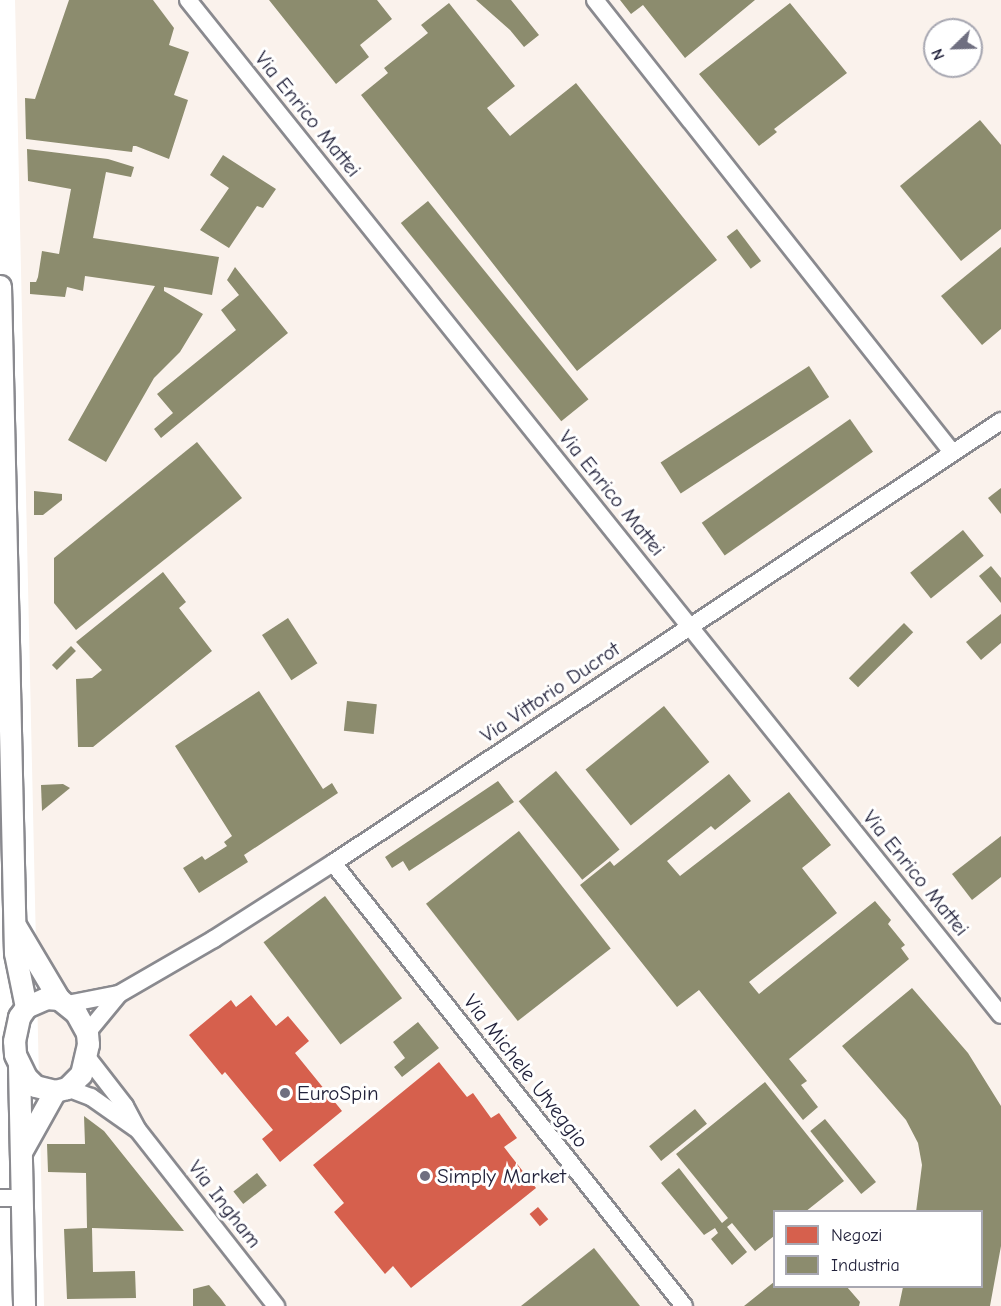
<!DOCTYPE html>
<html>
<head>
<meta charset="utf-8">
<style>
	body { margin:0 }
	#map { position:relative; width:1001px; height:1306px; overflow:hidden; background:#fff; font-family:"Comic Neue",sans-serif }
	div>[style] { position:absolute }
	.built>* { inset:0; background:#faf2ec }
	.shops>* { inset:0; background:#d6604d; transform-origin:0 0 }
	.industry>* { inset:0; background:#8c8c6e; transform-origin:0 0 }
	.roads { filter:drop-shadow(2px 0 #8a8a8f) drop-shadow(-2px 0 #8a8a8f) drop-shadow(0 2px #8a8a8f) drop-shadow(0 -2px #8a8a8f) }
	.minor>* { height:16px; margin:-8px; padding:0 8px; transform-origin:8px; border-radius:8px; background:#fff }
	.tertiary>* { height:21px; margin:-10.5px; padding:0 10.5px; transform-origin:10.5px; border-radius:10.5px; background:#fff }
	.dots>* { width:16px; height:16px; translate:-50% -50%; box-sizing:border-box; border:3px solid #fff; border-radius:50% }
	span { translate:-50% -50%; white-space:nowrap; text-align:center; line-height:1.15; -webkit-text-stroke:6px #fff; paint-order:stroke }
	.street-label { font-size:21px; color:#22223b }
	.poi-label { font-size:21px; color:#22223b }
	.left { translate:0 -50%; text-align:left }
	.legend { position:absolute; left:773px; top:1210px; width:210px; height:78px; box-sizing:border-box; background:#fff; border:2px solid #a7a7b1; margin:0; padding:8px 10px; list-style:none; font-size:18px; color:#22223b }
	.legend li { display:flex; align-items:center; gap:12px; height:30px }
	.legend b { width:30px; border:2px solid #a7a7b1 }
	.north { position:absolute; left:923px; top:18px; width:60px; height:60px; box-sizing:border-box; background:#fff; border:2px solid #a7a7b1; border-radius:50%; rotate:247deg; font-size:16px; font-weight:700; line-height:24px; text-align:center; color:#22223b }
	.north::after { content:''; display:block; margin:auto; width:21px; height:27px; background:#6f6f80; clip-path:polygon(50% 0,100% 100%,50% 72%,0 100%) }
</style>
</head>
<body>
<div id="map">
	<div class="built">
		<i style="clip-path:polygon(evenodd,15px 0,1001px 0,1001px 1306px,44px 1306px,15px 0,935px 30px,971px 30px,971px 66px,935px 66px,935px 30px,15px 0,774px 1212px,982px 1212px,982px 1286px,774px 1286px,774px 1212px)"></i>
	</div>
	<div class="shops">
		<i style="clip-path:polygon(251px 995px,276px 1026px,288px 1016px,309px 1041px,295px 1053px,342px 1111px,280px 1162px,262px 1139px,273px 1130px,225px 1072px,222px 1075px,189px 1035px,231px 1000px,236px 1007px)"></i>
		<i style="clip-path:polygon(439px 1062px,467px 1097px,473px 1093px,491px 1118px,499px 1113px,517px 1138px,504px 1147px,536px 1188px,411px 1288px,393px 1266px,385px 1274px,334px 1212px,344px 1203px,313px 1165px)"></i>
		<i style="left:538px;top:1207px;width:16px;height:11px;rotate:50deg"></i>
	</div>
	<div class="industry">
		<i style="clip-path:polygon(69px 0,153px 0,174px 28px,169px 45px,189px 52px,174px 95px,188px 100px,169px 159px,136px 146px,133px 146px,132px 152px,26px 139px,25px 98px,35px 99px)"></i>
		<i style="clip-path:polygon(269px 0,377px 0,392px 19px,360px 45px,369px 57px,336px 84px)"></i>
		<i style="clip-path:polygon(476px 0,511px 0,539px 35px,524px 47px,510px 30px)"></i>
		<i style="clip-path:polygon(620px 0,755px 0,685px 58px,643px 5px,631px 14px)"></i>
		<i style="clip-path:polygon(449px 3px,515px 86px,487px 108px,510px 136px,576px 83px,717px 260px,577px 371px,361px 95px,388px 73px,384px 68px,428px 33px,421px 25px)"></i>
		<i style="clip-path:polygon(790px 3px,847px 73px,774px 129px,777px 132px,759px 146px,699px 74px)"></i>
		<i style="clip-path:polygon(980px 120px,1001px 145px,1001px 229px,961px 261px,900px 186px)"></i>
		<i style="clip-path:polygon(27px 149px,108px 159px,134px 167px,131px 177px,106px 172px,93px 238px,219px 257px,212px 295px,164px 287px,164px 291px,203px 314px,180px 352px,154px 378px,106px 462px,68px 440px,155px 286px,85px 276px,83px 291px,67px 287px,65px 297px,30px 294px,30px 282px,36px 282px,38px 277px,42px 251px,59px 254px,71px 189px,28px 181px)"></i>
		<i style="clip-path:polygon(223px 155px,276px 189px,263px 208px,257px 206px,229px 248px,200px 230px,229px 188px,210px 175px)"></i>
		<i style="left:428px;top:201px;width:255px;height:35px;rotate:51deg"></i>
		<i style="left:737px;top:229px;width:40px;height:13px;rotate:53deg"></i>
		<i style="clip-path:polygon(1001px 247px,1001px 329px,982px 345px,941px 296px)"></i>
		<i style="clip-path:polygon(235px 267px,288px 333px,161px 438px,154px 429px,173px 413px,157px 394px,236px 330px,221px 310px,239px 295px,227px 280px)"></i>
		<i style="left:809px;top:366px;width:37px;height:177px;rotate:57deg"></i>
		<i style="left:850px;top:419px;width:40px;height:181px;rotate:55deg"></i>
		<i style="clip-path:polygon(197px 442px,242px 498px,76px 630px,54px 603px,54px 558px)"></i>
		<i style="clip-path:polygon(1001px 488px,1001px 514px,988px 498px)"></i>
		<i style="clip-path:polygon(34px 491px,62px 494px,62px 500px,43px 515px,34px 515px)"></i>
		<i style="left:963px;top:530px;width:33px;height:68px;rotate:51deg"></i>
		<i style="clip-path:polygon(991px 566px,1001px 578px,1001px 603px,979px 576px)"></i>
		<i style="clip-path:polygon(163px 572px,186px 602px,179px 608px,212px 651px,93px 747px,78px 747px,76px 679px,92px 678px,102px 670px,76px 642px)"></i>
		<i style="clip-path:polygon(1001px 614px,1001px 643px,981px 660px,966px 642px)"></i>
		<i style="left:288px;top:618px;width:54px;height:31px;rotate:57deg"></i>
		<i style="left:904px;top:623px;width:13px;height:78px;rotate:45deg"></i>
		<i style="left:71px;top:646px;width:7px;height:27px;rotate:45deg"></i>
		<i style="clip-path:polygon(259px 691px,323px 789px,332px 783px,338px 793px,244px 855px,248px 862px,199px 893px,183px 868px,202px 856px,205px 860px,227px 846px,224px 842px,232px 836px,175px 746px)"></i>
		<i style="left:347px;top:701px;width:30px;height:30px;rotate:6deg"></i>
		<i style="left:664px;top:706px;width:72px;height:101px;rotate:51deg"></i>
		<i style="left:556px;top:771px;width:101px;height:48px;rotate:51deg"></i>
		<i style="clip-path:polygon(729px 774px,751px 801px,715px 830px,711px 826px,667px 861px,680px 876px,789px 792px,831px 845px,802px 868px,837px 913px,749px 982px,759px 994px,875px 901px,891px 920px,888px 924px,905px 945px,901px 948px,909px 959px,789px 1059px,807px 1081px,801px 1085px,818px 1107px,803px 1120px,699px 990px,677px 1007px,580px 885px,610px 861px,614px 866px)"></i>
		<i style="clip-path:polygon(498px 781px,514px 802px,409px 871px,403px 861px,392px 868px,385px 857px)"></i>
		<i style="clip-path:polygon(63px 784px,70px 788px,42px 811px,41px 785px)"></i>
		<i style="left:519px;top:831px;width:149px;height:118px;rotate:52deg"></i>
		<i style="clip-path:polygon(1001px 836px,1001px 877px,972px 900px,952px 874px)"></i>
		<i style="left:325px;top:896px;width:128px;height:77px;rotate:53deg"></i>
		<i style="clip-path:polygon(912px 988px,968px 1053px,1001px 1106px,1001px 1246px,990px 1306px,899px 1306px,903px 1287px,982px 1286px,982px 1212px,916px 1212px,922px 1165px,918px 1143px,906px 1120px,842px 1046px)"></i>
		<i style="clip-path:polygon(418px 1022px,439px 1048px,402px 1077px,394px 1067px,405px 1058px,393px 1042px)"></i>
		<i style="clip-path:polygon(765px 1082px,844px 1181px,805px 1212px,774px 1212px,774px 1236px,755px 1251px,732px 1223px,727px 1227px,747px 1252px,732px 1265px,711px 1239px,718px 1233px,715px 1228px,704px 1235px,661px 1183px,679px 1168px,722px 1223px,728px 1218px,676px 1154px)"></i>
		<i style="left:695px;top:1109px;width:19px;height:59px;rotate:51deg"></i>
		<i style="clip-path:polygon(84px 1116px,104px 1131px,184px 1231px,92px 1228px,93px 1272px,135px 1271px,136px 1298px,67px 1299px,64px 1229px,87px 1228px,86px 1173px,48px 1172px,47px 1144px,85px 1144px)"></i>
		<i style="left:825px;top:1119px;width:81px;height:19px;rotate:51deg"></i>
		<i style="left:257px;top:1173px;width:16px;height:30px;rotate:52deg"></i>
		<i style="clip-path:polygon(594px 1248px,640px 1306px,521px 1306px)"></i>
		<i style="clip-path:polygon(774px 1282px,774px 1287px,847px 1287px,860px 1302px,859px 1306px,744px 1306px)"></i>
		<i style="clip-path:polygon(209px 1285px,221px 1299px,226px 1306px,193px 1306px,193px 1289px)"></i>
	</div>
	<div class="roads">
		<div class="minor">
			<i style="left:188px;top:0;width:1300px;rotate:51.31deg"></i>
			<i style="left:595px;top:0;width:576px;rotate:51.7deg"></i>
			<i style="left:333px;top:863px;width:565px;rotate:51.61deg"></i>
			<i style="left:67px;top:1004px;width:53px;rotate:-10.9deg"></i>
			<i style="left:119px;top:994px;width:110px;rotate:-30.1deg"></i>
			<i style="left:214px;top:939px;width:141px;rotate:-32.6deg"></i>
			<i style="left:333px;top:863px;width:801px;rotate:-33.49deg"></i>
			<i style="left:87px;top:1033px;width:50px;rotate:-50.6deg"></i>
			<i style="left:87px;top:1057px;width:62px;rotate:52.2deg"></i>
			<i style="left:125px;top:1106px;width:27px;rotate:62deg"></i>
			<i style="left:138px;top:1130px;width:224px;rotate:51.9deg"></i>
			<i style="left:67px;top:1088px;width:26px;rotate:21deg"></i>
			<i style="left:91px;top:1097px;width:54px;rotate:35.2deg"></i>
			<i style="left:0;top:1198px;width:22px"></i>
		</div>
		<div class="tertiary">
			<i style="left:0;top:286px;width:667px;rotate:88.71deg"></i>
			<i style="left:15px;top:953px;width:55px;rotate:78.5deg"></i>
			<i style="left:16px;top:927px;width:84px;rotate:59.2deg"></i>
			<i style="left:46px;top:998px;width:13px;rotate:4deg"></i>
			<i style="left:59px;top:999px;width:22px;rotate:39deg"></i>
			<i style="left:76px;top:1013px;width:23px;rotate:61deg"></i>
			<i style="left:87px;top:1033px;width:11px;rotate:85deg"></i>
			<i style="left:88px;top:1044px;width:31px;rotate:103deg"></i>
			<i style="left:81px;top:1074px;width:20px;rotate:135deg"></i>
			<i style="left:67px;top:1088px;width:12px;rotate:166deg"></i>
			<i style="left:55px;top:1091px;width:21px;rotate:-166deg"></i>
			<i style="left:35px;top:1086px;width:13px;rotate:-135deg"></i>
			<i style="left:26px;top:1077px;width:25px;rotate:-116deg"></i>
			<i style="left:15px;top:1054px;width:13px;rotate:-94deg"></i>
			<i style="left:14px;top:1041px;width:25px;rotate:-78deg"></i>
			<i style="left:19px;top:1017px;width:12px;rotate:-55deg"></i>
			<i style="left:26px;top:1007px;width:22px;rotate:-24deg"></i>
			<i style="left:19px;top:1065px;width:241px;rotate:88.8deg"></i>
			<i style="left:21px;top:1152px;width:70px;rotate:-60.9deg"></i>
		</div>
	</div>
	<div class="dots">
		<i style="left:285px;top:1093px;background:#6f6f80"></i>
		<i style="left:425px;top:1176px;background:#6f6f80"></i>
	</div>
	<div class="street-label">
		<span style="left:308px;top:114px;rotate:51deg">Via Enrico Mattei</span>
		<span style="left:612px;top:493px;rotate:51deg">Via Enrico Mattei</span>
		<span style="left:550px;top:692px;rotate:-34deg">Via Vittorio Ducrot</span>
		<span style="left:916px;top:873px;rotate:51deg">Via Enrico Mattei</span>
		<span style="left:526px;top:1071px;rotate:52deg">Via Michele Utveggio</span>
		<span style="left:225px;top:1204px;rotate:52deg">Via Ingham</span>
	</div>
	<div class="poi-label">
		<span class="left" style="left:297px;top:1093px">EuroSpin</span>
		<span class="left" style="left:437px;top:1176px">Simply Market</span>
	</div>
	<ul class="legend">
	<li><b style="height:16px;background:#d6604d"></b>Negozi</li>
	<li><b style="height:16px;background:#8c8c6e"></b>Industria</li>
	</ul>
	<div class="north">N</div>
</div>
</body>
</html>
